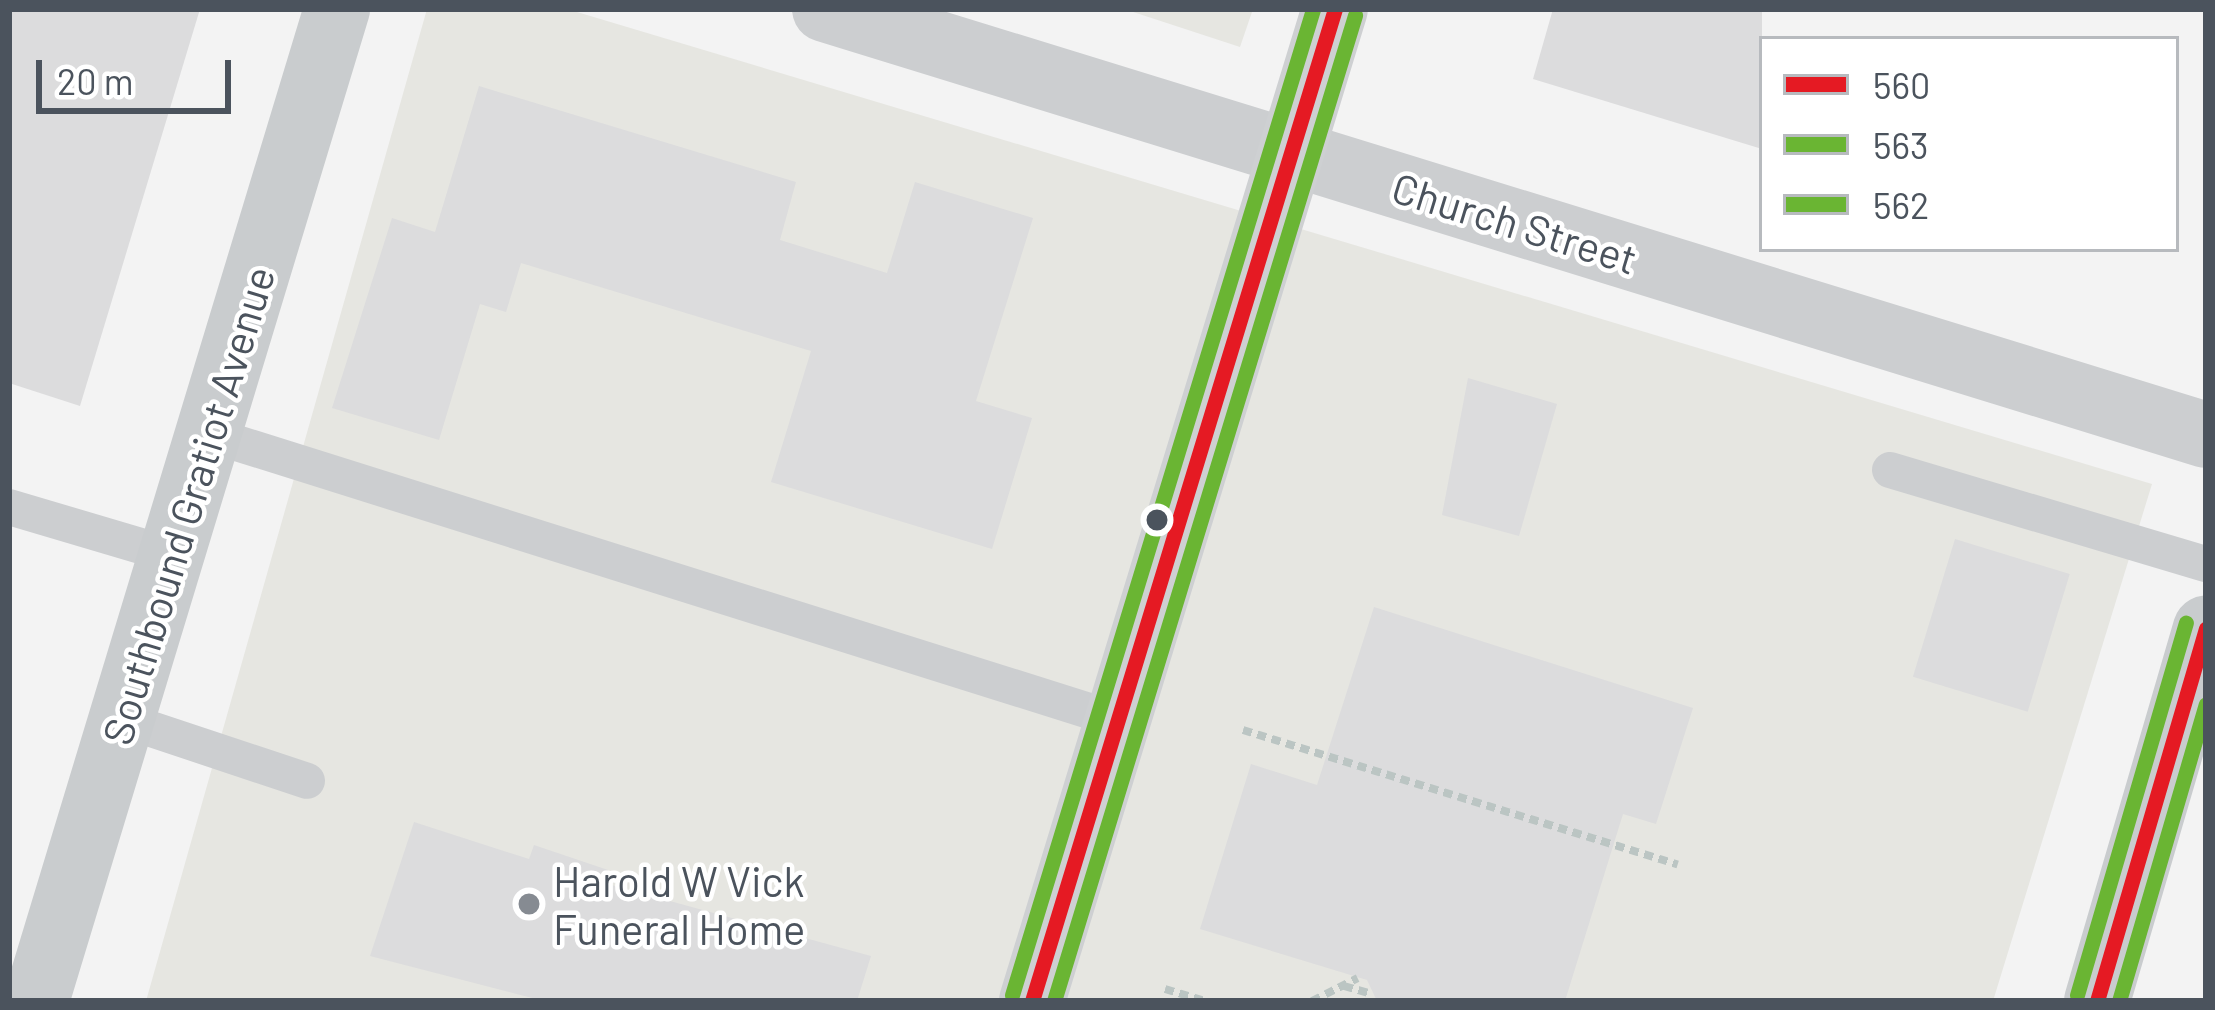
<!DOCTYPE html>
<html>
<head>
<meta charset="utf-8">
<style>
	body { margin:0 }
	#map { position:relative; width:2215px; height:1010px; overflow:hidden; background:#f3f3f3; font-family:Barlow,sans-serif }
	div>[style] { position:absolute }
	.commercial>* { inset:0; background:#e6e6e1 }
	.building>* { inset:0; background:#dcdcdd; transform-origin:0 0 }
	.path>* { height:8px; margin-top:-4px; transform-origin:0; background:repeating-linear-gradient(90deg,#bbc5c3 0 9px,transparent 0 15px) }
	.lane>* { height:36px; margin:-18px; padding:0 18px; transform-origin:18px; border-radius:18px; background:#ccced0 }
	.street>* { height:66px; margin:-33px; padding:0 33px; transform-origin:33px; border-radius:33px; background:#ccced0 }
	.secondary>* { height:66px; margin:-33px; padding:0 33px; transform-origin:33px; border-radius:33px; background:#ced0d2 }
	.primary>* { height:66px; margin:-33px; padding:0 33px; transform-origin:33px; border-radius:33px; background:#c9ccce }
	.bus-1>* { height:15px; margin:-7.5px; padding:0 7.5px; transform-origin:7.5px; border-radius:7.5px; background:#e51a23 }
	.bus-2>* { height:15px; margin:-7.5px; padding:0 7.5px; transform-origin:7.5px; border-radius:7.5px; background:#6ab533 }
	.bus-3>* { height:15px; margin:-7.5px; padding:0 7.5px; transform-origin:7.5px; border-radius:7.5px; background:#6ab533 }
	.dots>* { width:33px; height:33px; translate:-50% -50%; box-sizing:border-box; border:6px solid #fff; border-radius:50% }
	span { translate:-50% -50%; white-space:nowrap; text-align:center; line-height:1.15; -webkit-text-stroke:9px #fff; paint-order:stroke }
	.street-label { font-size:42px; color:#4b535d }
	.poi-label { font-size:42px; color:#4b535d }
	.left { translate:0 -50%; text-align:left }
	.frame { position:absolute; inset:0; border:12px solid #4b535d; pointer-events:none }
	.legend { position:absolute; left:1759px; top:36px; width:420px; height:216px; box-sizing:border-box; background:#fff; border:3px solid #b7babe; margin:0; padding:15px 21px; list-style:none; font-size:36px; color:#4b535d }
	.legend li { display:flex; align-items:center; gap:24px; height:60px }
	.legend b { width:60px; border:3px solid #b7babe }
	.scale { position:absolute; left:36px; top:60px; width:195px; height:54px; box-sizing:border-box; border:6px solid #4b535d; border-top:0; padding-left:15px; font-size:36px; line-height:42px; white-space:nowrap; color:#4b535d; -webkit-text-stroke:9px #fff; paint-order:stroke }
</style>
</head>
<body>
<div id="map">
	<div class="commercial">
		<i style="clip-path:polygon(427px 9px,567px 9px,2152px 484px,1993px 1001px,146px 1001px)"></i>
		<i style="clip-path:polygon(1124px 9px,1253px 9px,1240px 47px)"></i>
	</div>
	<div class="building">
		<i style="clip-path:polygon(9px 9px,200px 9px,80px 406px,9px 383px)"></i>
		<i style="clip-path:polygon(1553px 9px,1762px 9px,1762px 149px,1533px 79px)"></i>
		<i style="clip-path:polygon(479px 86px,796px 182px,780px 240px,887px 273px,915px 182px,1033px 218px,976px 401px,1032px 418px,992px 549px,771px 482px,811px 351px,521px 263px,506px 312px,480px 304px,439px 440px,332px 408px,392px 218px,435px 232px)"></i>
		<i style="clip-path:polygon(1468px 378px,1557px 404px,1519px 536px,1442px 515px)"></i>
		<i style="left:1955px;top:539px;width:120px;height:144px;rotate:17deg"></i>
		<i style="clip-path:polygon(1374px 607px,1693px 708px,1656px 824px,1623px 814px,1565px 1001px,1377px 1001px,1367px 980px,1200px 929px,1251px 764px,1317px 785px)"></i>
		<i style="clip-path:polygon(414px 822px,529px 859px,534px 845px,608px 870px,604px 883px,871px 956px,857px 1001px,544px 1001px,370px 956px)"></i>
	</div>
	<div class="path">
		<i style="left:1243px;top:730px;width:455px;rotate:17.2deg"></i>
		<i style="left:1344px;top:986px;width:26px;rotate:16deg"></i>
		<i style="left:1165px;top:989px;width:42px;rotate:16.7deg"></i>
		<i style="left:1312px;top:1001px;width:51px;rotate:-26.6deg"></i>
	</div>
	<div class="lane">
		<i style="left:208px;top:434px;width:954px;rotate:17.45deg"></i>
		<i style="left:1890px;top:470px;width:330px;rotate:16.6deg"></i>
		<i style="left:9px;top:507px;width:169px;rotate:16.5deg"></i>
		<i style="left:121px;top:719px;width:196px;rotate:18.4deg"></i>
	</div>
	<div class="street">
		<i style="left:825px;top:9px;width:1445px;rotate:17.14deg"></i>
	</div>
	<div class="secondary">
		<i style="left:1032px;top:1001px;width:1037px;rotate:-73.02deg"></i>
	</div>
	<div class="primary">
		<i style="left:36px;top:1001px;width:1037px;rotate:-73.12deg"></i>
		<i style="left:2097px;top:1001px;width:388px;rotate:-73.7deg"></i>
	</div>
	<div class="bus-1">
		<i style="left:1032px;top:1001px;width:1037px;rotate:-73.02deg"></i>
		<i style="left:2097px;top:1001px;width:388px;rotate:-73.7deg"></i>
	</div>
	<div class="bus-2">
		<i style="left:1054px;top:1001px;width:1031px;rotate:-73.02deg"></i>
		<i style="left:2119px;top:1001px;width:309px;rotate:-73.7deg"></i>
	</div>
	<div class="bus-3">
		<i style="left:1012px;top:995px;width:1031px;rotate:-73.02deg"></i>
		<i style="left:2077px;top:995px;width:388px;rotate:-73.7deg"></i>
	</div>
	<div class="dots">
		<i style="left:1157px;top:520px;background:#4b535d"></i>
		<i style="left:529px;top:904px;background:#868b92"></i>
	</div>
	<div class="street-label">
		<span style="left:1515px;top:222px;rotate:17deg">Church Street</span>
		<span style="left:187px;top:505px;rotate:-73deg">Southbound Gratiot Avenue</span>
	</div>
	<div class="poi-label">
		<span class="left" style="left:553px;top:904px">Harold W Vick<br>Funeral Home</span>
	</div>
	<div class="frame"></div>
	<ul class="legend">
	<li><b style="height:15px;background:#e51a23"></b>560</li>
	<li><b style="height:15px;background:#6ab533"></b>563</li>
	<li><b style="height:15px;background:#6ab533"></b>562</li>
	</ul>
	<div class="scale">20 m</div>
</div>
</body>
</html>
